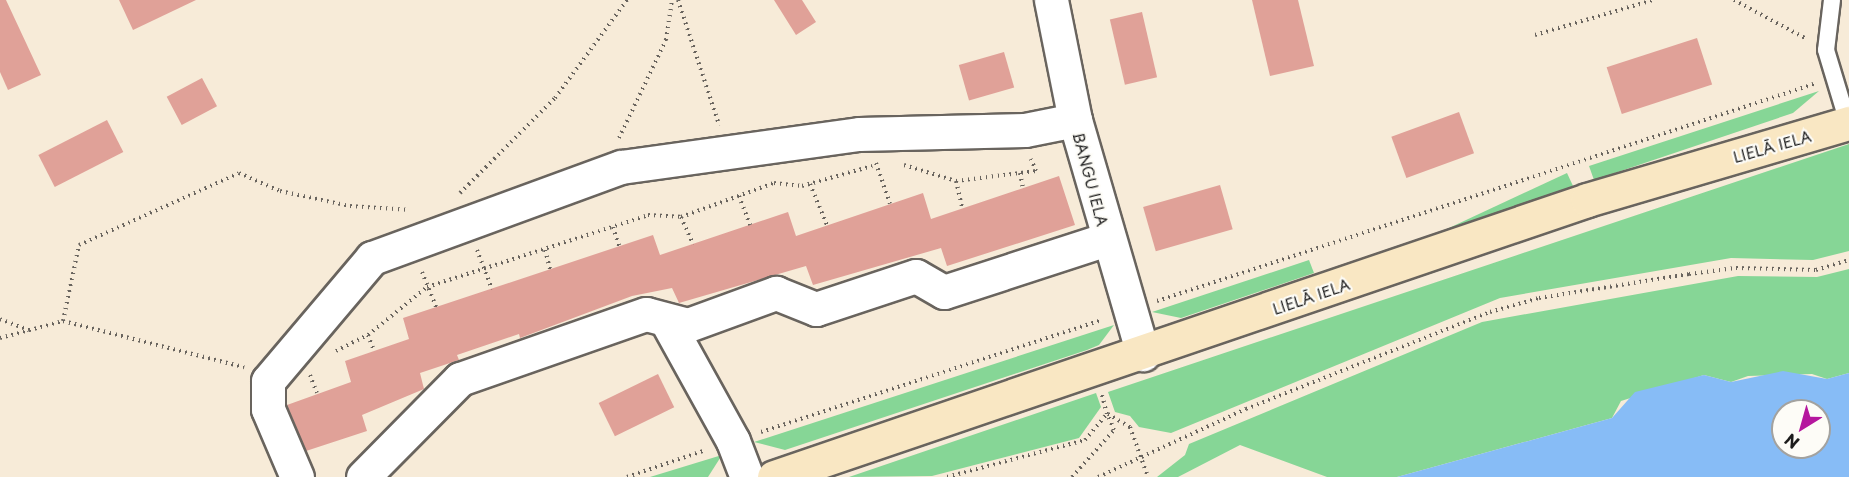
<!DOCTYPE html>
<html>
<head>
<meta charset="utf-8">
<style>
	body { margin:0 }
	#map { position:relative; width:1849px; height:477px; overflow:hidden; background:#f7ebd8; font-family:"Playpen Sans",sans-serif }
	div>[style] { position:absolute }
	.green>* { inset:0; background:#86d696; transform-origin:0 0 }
	.water>* { inset:0; background:#87bcf6 }
	.building>* { inset:0; background:#e0a198; transform-origin:0 0 }
	.path>* { height:4px; margin-top:-2px; transform-origin:0; background:repeating-linear-gradient(90deg,#69645e 0 1.5px,transparent 0 6px) }
	.roads { filter:drop-shadow(2px 0 #69645e) drop-shadow(-2px 0 #69645e) drop-shadow(0 2px #69645e) drop-shadow(0 -2px #69645e) }
	.lane>* { height:16px; margin:-8px; padding:0 8px; transform-origin:8px; border-radius:8px; background:#fff }
	.street>* { height:33px; margin:-16.5px; padding:0 16.5px; transform-origin:16.5px; border-radius:16.5px; background:#fff }
	.secondary>* { height:33px; margin:-16.5px; padding:0 16.5px; transform-origin:16.5px; border-radius:16.5px; background:#f9e7c3 }
	span { translate:-50% -50%; white-space:nowrap; text-align:center; line-height:1.15; -webkit-text-stroke:4.5px #fdfcf7; paint-order:stroke }
	.street-label { font-size:15px; color:#1c1c1c }
	.north { position:absolute; left:1771px; top:399px; width:60px; height:60px; box-sizing:border-box; background:#fdfcf7; border:2px solid #a3a29f; border-radius:50%; rotate:217deg; font-size:16px; font-weight:700; line-height:24px; text-align:center; color:#1c1c1c }
	.north::after { content:''; display:block; margin:auto; width:21px; height:27px; background:#b5179e; clip-path:polygon(50% 0,100% 100%,50% 72%,0 100%) }
</style>
</head>
<body>
<div id="map">
	<div class="green">
		<i style="clip-path:polygon(1819px 91px,1793px 113px,1594px 180px,1589px 166px)"></i>
		<i style="clip-path:polygon(1849px 144px,1849px 251px,1813px 260px,1731px 258px,1500px 298px,1171px 433px,1139px 427px,1130px 416px,1115px 412px,1108px 392px)"></i>
		<i style="left:1567px;top:173px;width:14px;height:252px;rotate:65deg"></i>
		<i style="clip-path:polygon(1309px 260px,1314px 273px,1181px 318px,1152px 312px)"></i>
		<i style="clip-path:polygon(1849px 269px,1849px 373px,1827px 379px,1812px 374px,1748px 376px,1731px 382px,1704px 375px,1621px 401px,1612px 418px,1397px 477px,1327px 477px,1240px 445px,1178px 477px,1157px 477px,1185px 455px,1189px 444px,1482px 322px,1738px 276px,1817px 277px)"></i>
		<i style="clip-path:polygon(1114px 325px,1099px 345px,1087px 350px,785px 450px,754px 442px)"></i>
		<i style="clip-path:polygon(1096px 393px,1101px 407px,1079px 438px,932px 476px,849px 477px)"></i>
		<i style="clip-path:polygon(722px 455px,708px 477px,650px 477px)"></i>
	</div>
	<div class="water">
		<i style="clip-path:polygon(evenodd,1783px 371px,1827px 379px,1849px 373px,1849px 477px,1397px 477px,1612px 418px,1635px 392px,1704px 375px,1731px 382px,1783px 371px,1783px 411px,1819px 411px,1819px 447px,1783px 447px,1783px 411px)"></i>
	</div>
	<div class="building">
		<i style="clip-path:polygon(0 0,6px 0,41px 75px,8px 90px,0 72px)"></i>
		<i style="clip-path:polygon(119px 0,196px 0,133px 30px)"></i>
		<i style="clip-path:polygon(774px 0,802px 0,816px 22px,796px 35px)"></i>
		<i style="clip-path:polygon(1252px 0,1298px 0,1314px 66px,1270px 76px)"></i>
		<i style="left:1142px;top:12px;width:67px;height:33px;rotate:77deg"></i>
		<i style="left:1697px;top:38px;width:49px;height:95px;rotate:72deg"></i>
		<i style="left:1004px;top:52px;width:37px;height:47px;rotate:74deg"></i>
		<i style="left:202px;top:78px;width:32px;height:40px;rotate:62deg"></i>
		<i style="left:1459px;top:112px;width:44px;height:72px;rotate:70deg"></i>
		<i style="left:107px;top:120px;width:36px;height:77px;rotate:63deg"></i>
		<i style="clip-path:polygon(1059px 176px,1075px 225px,947px 266px,941px 248px,813px 285px,806px 266px,679px 303px,672px 288px,632px 296px,520px 338px,519px 334px,457px 355px,459px 360px,420px 373px,424px 389px,362px 415px,367px 431px,306px 451px,287px 405px,351px 382px,345px 361px,409px 339px,403px 318px,653px 235px,660px 255px,788px 212px,796px 236px,923px 193px,931px 219px)"></i>
		<i style="left:1220px;top:185px;width:46px;height:80px;rotate:74deg"></i>
		<i style="left:658px;top:374px;width:37px;height:66px;rotate:64deg"></i>
	</div>
	<div class="path">
		<i style="left:678px;top:0;width:132px;rotate:71.8deg"></i>
		<i style="left:1734px;top:0;width:81px;rotate:28.2deg"></i>
		<i style="left:1535px;top:35px;width:123px;rotate:-16.5deg"></i>
		<i style="left:619px;top:138px;width:109px;rotate:-64.4deg"></i>
		<i style="left:666px;top:40px;width:40px;rotate:-81.5deg"></i>
		<i style="left:876px;top:163px;width:43px;rotate:71.1deg"></i>
		<i style="left:904px;top:165px;width:54px;rotate:17.1deg"></i>
		<i style="left:956px;top:181px;width:81px;rotate:-7.1deg"></i>
		<i style="left:1036px;top:171px;width:13px;rotate:-113deg"></i>
		<i style="left:1020px;top:173px;width:15px;rotate:79deg"></i>
		<i style="left:956px;top:181px;width:28px;rotate:77deg"></i>
		<i style="left:810px;top:184px;width:44px;rotate:67.5deg"></i>
		<i style="left:460px;top:193px;width:134px;rotate:-45deg"></i>
		<i style="left:555px;top:98px;width:122px;rotate:-53.7deg"></i>
		<i style="left:739px;top:196px;width:31px;rotate:69deg"></i>
		<i style="left:681px;top:217px;width:30px;rotate:66deg"></i>
		<i style="left:613px;top:227px;width:20px;rotate:72deg"></i>
		<i style="left:477px;top:250px;width:42px;rotate:69deg"></i>
		<i style="left:545px;top:250px;width:20px;rotate:75deg"></i>
		<i style="left:422px;top:272px;width:38px;rotate:68deg"></i>
		<i style="left:1157px;top:301px;width:692px;rotate:-18.28deg"></i>
		<i style="left:0;top:319px;width:31px;rotate:21deg"></i>
		<i style="left:63px;top:321px;width:78px;rotate:-78.1deg"></i>
		<i style="left:79px;top:245px;width:175px;rotate:-24.2deg"></i>
		<i style="left:239px;top:173px;width:45px;rotate:23.7deg"></i>
		<i style="left:280px;top:191px;width:72px;rotate:12.1deg"></i>
		<i style="left:350px;top:206px;width:60px;rotate:3.8deg"></i>
		<i style="left:368px;top:335px;width:17px;rotate:69deg"></i>
		<i style="left:0;top:338px;width:65px;rotate:-15.1deg"></i>
		<i style="left:63px;top:321px;width:187px;rotate:14.3deg"></i>
		<i style="left:336px;top:351px;width:36px;rotate:-27deg"></i>
		<i style="left:368px;top:335px;width:76px;rotate:-39.1deg"></i>
		<i style="left:427px;top:287px;width:232px;rotate:-18deg"></i>
		<i style="left:648px;top:215px;width:33px;rotate:3deg"></i>
		<i style="left:681px;top:217px;width:99px;rotate:-20.1deg"></i>
		<i style="left:774px;top:183px;width:28px;rotate:6deg"></i>
		<i style="left:802px;top:186px;width:73px;rotate:-15.9deg"></i>
		<i style="left:310px;top:375px;width:19px;rotate:69deg"></i>
		<i style="left:1108px;top:414px;width:26px;rotate:31deg"></i>
		<i style="left:1130px;top:427px;width:53px;rotate:70.2deg"></i>
		<i style="left:761px;top:432px;width:359px;rotate:-18.2deg"></i>
		<i style="left:627px;top:477px;width:83px;rotate:-18.9deg"></i>
		<i style="left:947px;top:477px;width:143px;rotate:-15deg"></i>
		<i style="left:1085px;top:440px;width:34px;rotate:-50deg"></i>
		<i style="left:1107px;top:414px;width:20px;rotate:-105deg"></i>
		<i style="left:1072px;top:477px;width:63px;rotate:-48.2deg"></i>
		<i style="left:1114px;top:430px;width:16px;rotate:-112deg"></i>
		<i style="left:1098px;top:477px;width:163px;rotate:-24.7deg"></i>
		<i style="left:1246px;top:409px;width:263px;rotate:-21.7deg"></i>
		<i style="left:1490px;top:312px;width:51px;rotate:-15.9deg"></i>
		<i style="left:1539px;top:298px;width:152px;rotate:-9.1deg"></i>
		<i style="left:1689px;top:274px;width:47px;rotate:-7.3deg"></i>
		<i style="left:1736px;top:268px;width:80px;rotate:1.4deg"></i>
		<i style="left:1816px;top:270px;width:34px;rotate:-17deg"></i>
	</div>
	<div class="roads">
		<div class="lane">
			<i style="left:1832px;top:0;width:50px;rotate:96.8deg"></i>
			<i style="left:1826px;top:50px;width:76px;rotate:73.2deg"></i>
		</div>
		<div class="street">
			<i style="left:1051px;top:0;width:122px;rotate:78.7deg"></i>
			<i style="left:1075px;top:120px;width:244px;rotate:73.8deg"></i>
			<i style="left:666px;top:320px;width:138px;rotate:61deg"></i>
			<i style="left:733px;top:441px;width:39px;rotate:69deg"></i>
			<i style="left:297px;top:477px;width:74px;rotate:-113.1deg"></i>
			<i style="left:268px;top:409px;width:28px;rotate:-90deg"></i>
			<i style="left:268px;top:381px;width:161px;rotate:-49.8deg"></i>
			<i style="left:372px;top:258px;width:265px;rotate:-20.1deg"></i>
			<i style="left:621px;top:167px;width:240px;rotate:-7.9deg"></i>
			<i style="left:859px;top:134px;width:166px;rotate:-1.4deg"></i>
			<i style="left:1025px;top:130px;width:51px;rotate:-11.3deg"></i>
			<i style="left:363px;top:477px;width:138px;rotate:-45.3deg"></i>
			<i style="left:460px;top:379px;width:197px;rotate:-19.3deg"></i>
			<i style="left:646px;top:314px;width:43px;rotate:14.7deg"></i>
			<i style="left:688px;top:325px;width:94px;rotate:-20deg"></i>
			<i style="left:776px;top:293px;width:43px;rotate:21.8deg"></i>
			<i style="left:816px;top:309px;width:105px;rotate:-18.3deg"></i>
			<i style="left:916px;top:276px;width:32px;rotate:30deg"></i>
			<i style="left:944px;top:292px;width:171px;rotate:-18deg"></i>
		</div>
		<div class="secondary">
			<i style="left:774px;top:477px;width:859px;rotate:-18.81deg"></i>
			<i style="left:1587px;top:200px;width:273px;rotate:-16.4deg"></i>
		</div>
	</div>
	<div class="street-label">
		<span style="left:1772px;top:146px;rotate:-16deg">LIELĀ IELA</span>
		<span style="left:1091px;top:179px;rotate:75deg">BANGU IELA</span>
		<span style="left:1311px;top:296px;rotate:-19deg">LIELĀ IELA</span>
	</div>
	<div class="north">N</div>
</div>
</body>
</html>
